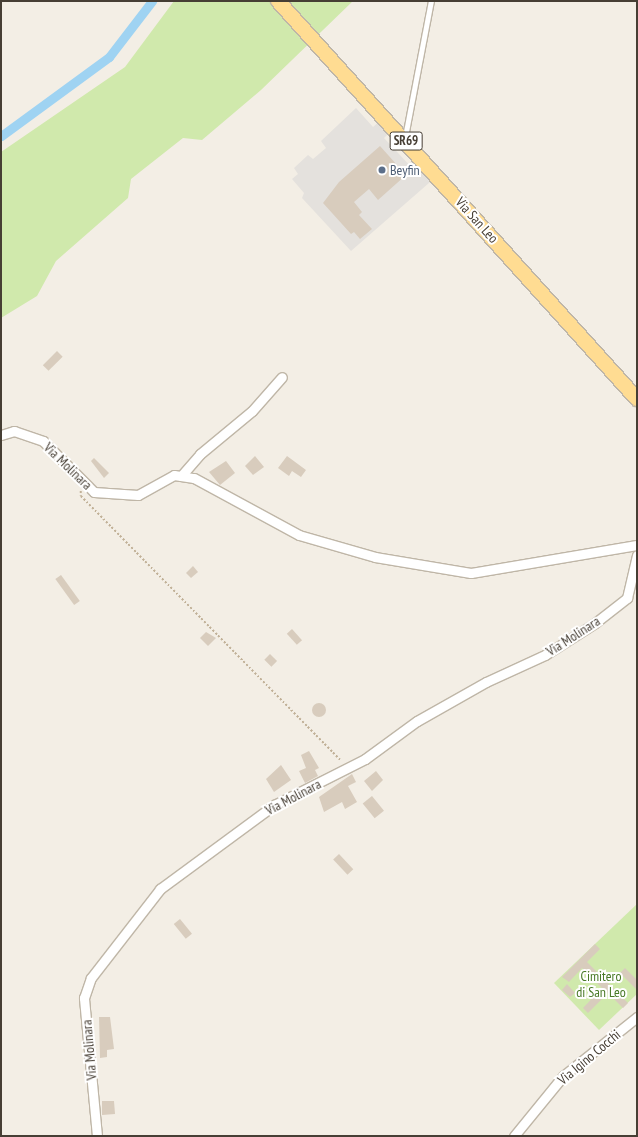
<!DOCTYPE html>
<html>
<head>
<meta charset="utf-8">
<style>
	body { margin:0 }
	#map { position:relative; width:638px; height:1137px; overflow:hidden; background:#f3eee5; font-family:"PT Sans Narrow",sans-serif }
	div>[style] { position:absolute }
	.green>* { inset:0; background:#d0e9ac }
	.parking>* { inset:0; background:#e4e1dd }
	.canal>* { height:9px; margin:-4.5px; padding:0 4.5px; transform-origin:4.5px; border-radius:4.5px; background:#9fd3f2 }
	.building>* { inset:0; background:#d8ccbd; transform-origin:0 0 }
	.round { border-radius:50% }
	.path>* { height:1.5px; margin-top:-0.75px; transform-origin:0; background:repeating-linear-gradient(90deg,#c1b198 0 2px,transparent 0 4px) }
	.roads { filter:drop-shadow(1px 0 #bfb6a7) drop-shadow(-1px 0 #bfb6a7) drop-shadow(0 1px #bfb6a7) drop-shadow(0 -1px #bfb6a7) }
	.service>* { height:4.5px; margin:-2.25px; padding:0 2.25px; transform-origin:2.25px; border-radius:2.25px; background:#fff }
	.minor>* { height:9px; margin:-4.5px; padding:0 4.5px; transform-origin:4.5px; border-radius:4.5px; background:#fff }
	.primary>* { height:14px; margin:-7px; padding:0 7px; transform-origin:7px; border-radius:7px; background:#ffdc92 }
	.dots>* { width:11px; height:11px; translate:-50% -50%; box-sizing:border-box; border:2px solid #fff; border-radius:50% }
	span { translate:-50% -50%; white-space:nowrap; text-align:center; line-height:1.15; -webkit-text-stroke:4px #fff; paint-order:stroke }
	.shield-label span { padding:1px 3px; background:#fff; border:1px solid; border-radius:3px; -webkit-text-stroke-width:0 }
	.shield-label { font-size:13px; color:#463e34; font-weight:700 }
	.service-label { font-size:14px; color:#4e5e75 }
	.left { translate:0 -50%; text-align:left }
	.street-label { font-size:14px; color:#463e34 }
	.park-label { font-size:14px; color:#487926 }
	.frame { position:absolute; inset:0; border:2px solid #463e34; pointer-events:none }
</style>
</head>
<body>
<div id="map">
	<div class="green">
		<i style="clip-path:polygon(174px 1px,353px 1px,261px 90px,202px 140px,183px 138px,131px 179px,128px 198px,56px 261px,37px 296px,1px 318px,1px 152px,125px 67px)"></i>
		<i style="clip-path:polygon(637px 904px,637px 994px,599px 1030px,554px 983px)"></i>
	</div>
	<div class="parking">
		<i style="clip-path:polygon(356px 108px,373px 127px,384px 117px,394px 128px,384px 138px,414px 170px,424px 161px,437px 176px,351px 251px,302px 198px,304px 193px,292px 179px,298px 174px,294px 168px,308px 155px,313px 159px,326px 148px,321px 141px)"></i>
	</div>
	<div class="canal">
		<i style="left:1px;top:136px;width:134px;rotate:-36.2deg"></i>
		<i style="left:109px;top:57px;width:71px;rotate:-52.5deg"></i>
	</div>
	<div class="building">
		<i style="clip-path:polygon(380px 146px,406px 175px,378px 200px,369px 189px,354px 202px,362px 212px,359px 215px,372px 229px,360px 239px,354px 232px,351px 234px,323px 203px,339px 182px)"></i>
		<i style="left:57px;top:351px;width:8px;height:20px;rotate:45deg"></i>
		<i style="clip-path:polygon(255px 456px,264px 467px,253px 475px,245px 466px)"></i>
		<i style="clip-path:polygon(287px 456px,306px 470px,301px 477px,292px 471px,289px 476px,278px 468px)"></i>
		<i style="clip-path:polygon(94px 458px,109px 473px,104px 478px,91px 461px)"></i>
		<i style="clip-path:polygon(226px 461px,235px 473px,220px 485px,209px 472px)"></i>
		<i style="clip-path:polygon(193px 566px,198px 572px,191px 578px,186px 573px)"></i>
		<i style="left:61px;top:575px;width:32px;height:7px;rotate:54deg"></i>
		<i style="left:292px;top:629px;width:15px;height:7px;rotate:48deg"></i>
		<i style="clip-path:polygon(206px 632px,216px 638px,208px 646px,200px 638px)"></i>
		<i style="left:270px;top:654px;width:10px;height:8px;rotate:45deg"></i>
		<i class="round" style="left:312px;top:703px;width:14px;height:14px"></i>
		<i style="clip-path:polygon(309px 751px,319px 768px,315px 770px,318px 776px,305px 783px,299px 771px,306px 768px,301px 755px)"></i>
		<i style="clip-path:polygon(281px 765px,291px 780px,274px 792px,266px 779px)"></i>
		<i style="clip-path:polygon(376px 771px,383px 780px,372px 791px,364px 781px)"></i>
		<i style="clip-path:polygon(352px 774px,356px 782px,348px 786px,357px 802px,345px 809px,342px 802px,324px 812px,319px 797px)"></i>
		<i style="left:372px;top:796px;width:19px;height:12px;rotate:51deg"></i>
		<i style="left:339px;top:854px;width:21px;height:8px;rotate:47deg"></i>
		<i style="left:180px;top:919px;width:19px;height:8px;rotate:51deg"></i>
		<i style="clip-path:polygon(595px 944px,600px 949px,587px 962px,628px 1003px,623px 1008px,608px 993px,588px 1013px,583px 1008px,602px 988px,582px 968px,569px 982px,562px 977px)"></i>
		<i style="clip-path:polygon(625px 968px,637px 980px,637px 990px,620px 973px)"></i>
		<i style="clip-path:polygon(567px 984px,575px 993px,570px 997px,562px 990px)"></i>
		<i style="clip-path:polygon(99px 1017px,110px 1017px,114px 1049px,107px 1050px,107px 1057px,100px 1058px)"></i>
		<i style="clip-path:polygon(102px 1101px,114px 1101px,115px 1114px,102px 1115px)"></i>
	</div>
	<div class="path">
		<i style="left:81px;top:491px;width:5px;rotate:90deg"></i>
		<i style="left:81px;top:496px;width:371px;rotate:45.5deg"></i>
	</div>
	<div class="roads">
		<div class="service">
			<i style="left:405px;top:137px;width:138px;rotate:-79.2deg"></i>
		</div>
		<div class="minor">
			<i style="left:1px;top:435px;width:14px;rotate:-17deg"></i>
			<i style="left:14px;top:431px;width:31px;rotate:19deg"></i>
			<i style="left:43px;top:441px;width:72px;rotate:45deg"></i>
			<i style="left:94px;top:492px;width:44px;rotate:3.9deg"></i>
			<i style="left:138px;top:495px;width:41px;rotate:-29.1deg"></i>
			<i style="left:174px;top:475px;width:20px;rotate:9deg"></i>
			<i style="left:194px;top:478px;width:119px;rotate:28.5deg"></i>
			<i style="left:299px;top:535px;width:79px;rotate:16.1deg"></i>
			<i style="left:375px;top:557px;width:97px;rotate:9.5deg"></i>
			<i style="left:471px;top:573px;width:168px;rotate:-9.6deg"></i>
			<i style="left:181px;top:476px;width:29px;rotate:-49deg"></i>
			<i style="left:200px;top:454px;width:67px;rotate:-39.6deg"></i>
			<i style="left:252px;top:411px;width:45px;rotate:-48.6deg"></i>
			<i style="left:97px;top:1136px;width:139px;rotate:-95.4deg"></i>
			<i style="left:84px;top:998px;width:21px;rotate:-71deg"></i>
			<i style="left:91px;top:978px;width:113px;rotate:-52.2deg"></i>
			<i style="left:160px;top:889px;width:142px;rotate:-36.4deg"></i>
			<i style="left:274px;top:805px;width:102px;rotate:-26.8deg"></i>
			<i style="left:365px;top:759px;width:64px;rotate:-36.2deg"></i>
			<i style="left:417px;top:721px;width:79px;rotate:-29.5deg"></i>
			<i style="left:486px;top:682px;width:65px;rotate:-24.6deg"></i>
			<i style="left:545px;top:655px;width:59px;rotate:-32.6deg"></i>
			<i style="left:595px;top:623px;width:41px;rotate:-38deg"></i>
			<i style="left:627px;top:598px;width:44px;rotate:-76.9deg"></i>
			<i style="left:514px;top:1136px;width:77px;rotate:-50.8deg"></i>
			<i style="left:563px;top:1076px;width:95px;rotate:-38.6deg"></i>
		</div>
		<div class="primary">
			<i style="left:278px;top:1px;width:536px;rotate:47.95deg"></i>
		</div>
	</div>
	<div class="dots">
		<i style="left:382px;top:170px;background:#5c6f8a"></i>
	</div>
	<div class="shield-label">
		<span style="left:406px;top:141px">SR69</span>
	</div>
	<div class="service-label">
		<span class="left" style="left:390px;top:170px">Beyfin</span>
	</div>
	<div class="street-label">
		<span style="left:477px;top:220px;rotate:48deg">Via San Leo</span>
		<span style="left:68px;top:466px;rotate:44deg">Via Molinara</span>
		<span style="left:573px;top:636px;rotate:-33deg">Via Molinara</span>
		<span style="left:293px;top:797px;rotate:-28deg">Via Molinara</span>
		<span style="left:89px;top:1050px;rotate:-95deg">Via Molinara</span>
		<span style="left:589px;top:1057px;rotate:-40deg">Via Igino Cocchi</span>
	</div>
	<div class="park-label">
		<span style="left:601px;top:984px">Cimitero<br>di San Leo</span>
	</div>
	<div class="frame"></div>
</div>
</body>
</html>
